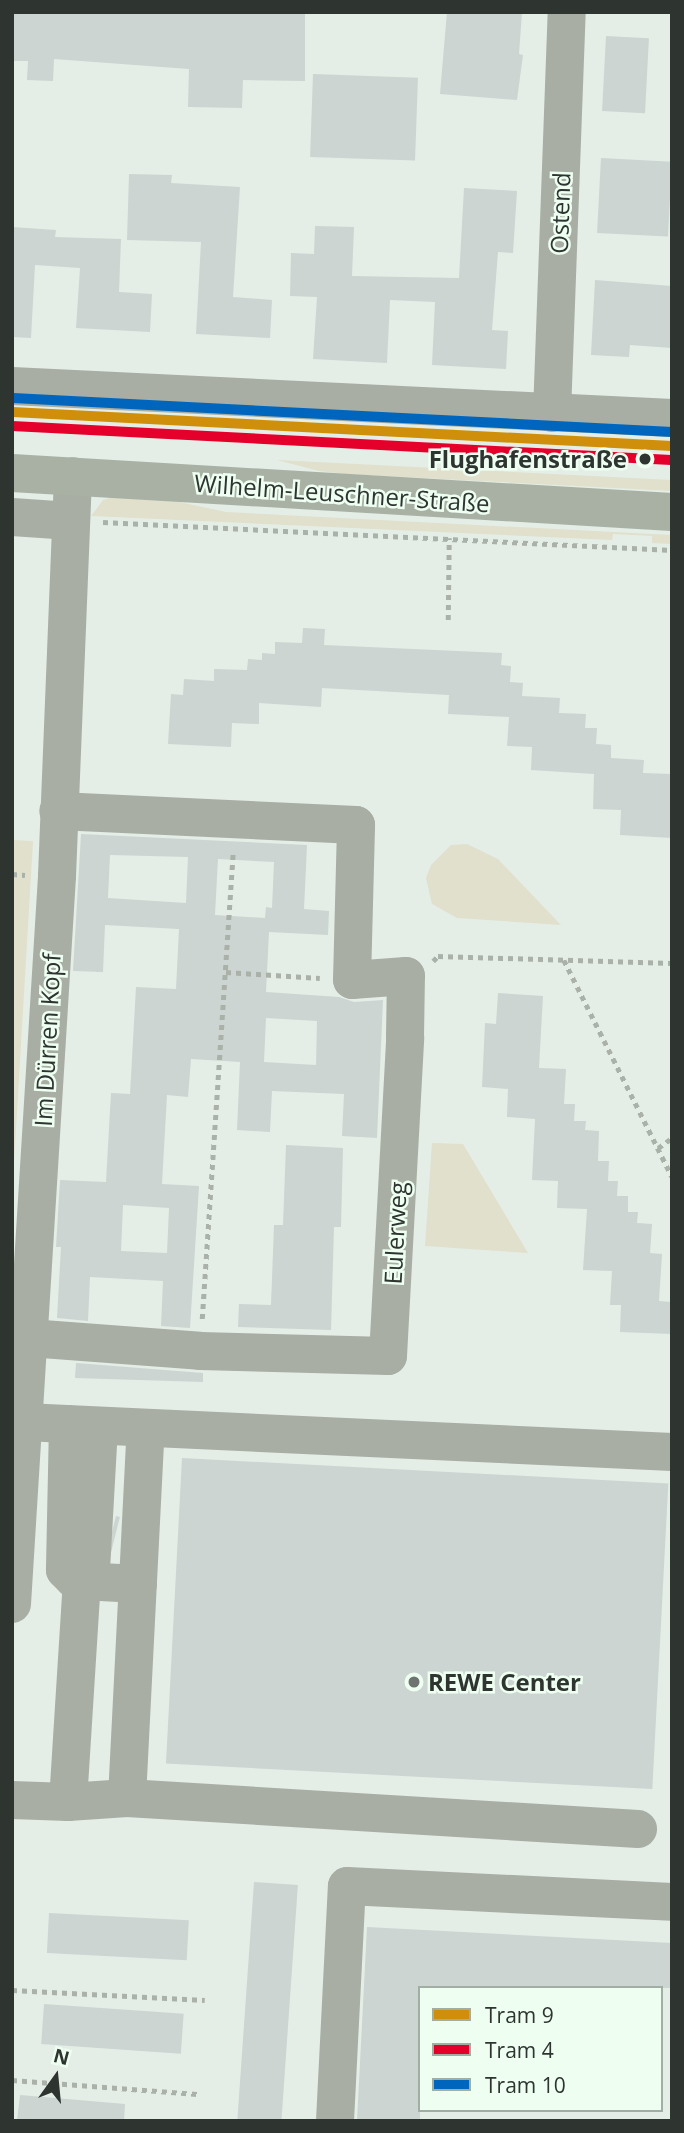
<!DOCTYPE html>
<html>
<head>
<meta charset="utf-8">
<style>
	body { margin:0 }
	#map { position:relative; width:684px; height:2133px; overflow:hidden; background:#e4eee7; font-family:"Open Sans",sans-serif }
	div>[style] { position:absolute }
	.green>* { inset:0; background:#e0e0cc }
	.building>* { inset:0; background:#ccd5d1; transform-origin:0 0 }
	.path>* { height:4.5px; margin-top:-2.25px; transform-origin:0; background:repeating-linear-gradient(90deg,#aab1a8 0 5px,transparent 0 10px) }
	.minor>* { height:38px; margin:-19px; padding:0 19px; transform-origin:19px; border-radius:19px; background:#a8aea3 }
	.major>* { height:38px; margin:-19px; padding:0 19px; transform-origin:19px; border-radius:19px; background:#a8b1a4 }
	.tram-1>* { height:10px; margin:-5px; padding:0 5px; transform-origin:5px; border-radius:5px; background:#cf8f0a }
	.tram-2>* { height:10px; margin:-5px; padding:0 5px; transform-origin:5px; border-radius:5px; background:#e4002b }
	.tram-3>* { height:10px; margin:-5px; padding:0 5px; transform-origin:5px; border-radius:5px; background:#0065bd }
	.dots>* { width:19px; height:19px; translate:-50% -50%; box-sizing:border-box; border:4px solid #eefff2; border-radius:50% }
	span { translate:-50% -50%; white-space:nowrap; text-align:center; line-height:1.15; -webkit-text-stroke:5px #eefff2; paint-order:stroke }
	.street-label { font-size:24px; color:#2e3430 }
	.stop-label { font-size:24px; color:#2e3430; font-weight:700 }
	.right { translate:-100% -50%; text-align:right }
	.poi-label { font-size:24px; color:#2e3430; font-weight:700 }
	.left { translate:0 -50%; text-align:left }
	.frame { position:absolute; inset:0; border:14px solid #2e3430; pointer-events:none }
	.legend { position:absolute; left:418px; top:1986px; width:245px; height:126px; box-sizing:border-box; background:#eefff2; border:2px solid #a1aea4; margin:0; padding:9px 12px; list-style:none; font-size:21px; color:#2e3430 }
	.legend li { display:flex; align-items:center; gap:14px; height:35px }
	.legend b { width:35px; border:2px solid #a1aea4 }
	.north { position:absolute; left:21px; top:2042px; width:70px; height:70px; -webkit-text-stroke:5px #eefff2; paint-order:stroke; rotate:15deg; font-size:19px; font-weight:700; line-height:28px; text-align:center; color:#2e3430 }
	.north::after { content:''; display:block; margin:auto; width:24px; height:32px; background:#2e3430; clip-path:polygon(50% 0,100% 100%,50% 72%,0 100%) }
</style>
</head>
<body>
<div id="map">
	<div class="green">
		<i style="clip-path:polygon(277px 460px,672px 480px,672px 491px,345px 474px,319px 471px)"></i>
		<i style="clip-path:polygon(116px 496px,165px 499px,226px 512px,672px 535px,672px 544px,652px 543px,652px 536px,613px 534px,612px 540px,91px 516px,103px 500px)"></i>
		<i style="clip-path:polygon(12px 840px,33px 841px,12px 1196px)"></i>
		<i style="clip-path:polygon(467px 844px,498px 859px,561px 925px,457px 918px,432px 904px,426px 878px,431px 865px,451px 845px)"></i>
		<i style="clip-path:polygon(432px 1143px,463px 1144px,528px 1253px,425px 1246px)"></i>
	</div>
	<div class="building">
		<i style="clip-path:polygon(12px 12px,305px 12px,305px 81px,243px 80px,242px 108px,188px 107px,189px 69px,54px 59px,53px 81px,27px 80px,28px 61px,12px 61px)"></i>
		<i style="clip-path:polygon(447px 12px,522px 12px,519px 54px,523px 55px,517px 100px,440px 94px)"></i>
		<i style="left:606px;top:36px;width:43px;height:75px;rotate:3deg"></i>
		<i style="left:313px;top:74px;width:105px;height:83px;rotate:2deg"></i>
		<i style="left:601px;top:158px;width:71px;height:75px;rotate:3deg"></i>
		<i style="clip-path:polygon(129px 174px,172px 175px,171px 183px,240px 187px,233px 297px,272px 300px,270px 338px,196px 334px,201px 242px,127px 240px)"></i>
		<i style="clip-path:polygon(464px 188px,517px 191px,513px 253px,498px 252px,492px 330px,508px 331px,506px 369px,432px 365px,435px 302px,390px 300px,387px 363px,313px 359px,317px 297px,290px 296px,291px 253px,314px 254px,315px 226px,354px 227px,352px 276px,459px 278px)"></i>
		<i style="clip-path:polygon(12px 227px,56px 230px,55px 237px,121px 239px,119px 292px,152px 294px,150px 332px,76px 328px,80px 268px,35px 265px,31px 338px,12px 337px)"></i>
		<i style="clip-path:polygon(595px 280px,672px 286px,672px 348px,630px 345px,629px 357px,591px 355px)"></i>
		<i style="clip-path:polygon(303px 628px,325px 629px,324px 645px,502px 653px,501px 665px,511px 666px,510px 682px,523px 683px,522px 696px,560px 698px,559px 713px,586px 714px,585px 728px,597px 728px,596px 744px,611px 745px,611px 758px,644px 760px,643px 773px,671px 774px,672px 838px,620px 835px,621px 810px,593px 809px,594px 774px,531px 770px,532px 747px,507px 746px,509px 717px,448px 714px,449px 695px,322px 688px,321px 707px,259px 703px,259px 724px,232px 723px,231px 747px,168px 744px,171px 694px,183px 695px,184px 679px,214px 681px,214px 669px,247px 670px,248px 659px,262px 660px,262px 653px,275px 654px,275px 642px,302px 643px)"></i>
		<i style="clip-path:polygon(evenodd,81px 834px,307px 845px,304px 909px,329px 911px,328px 935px,269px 932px,266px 992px,339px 997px,354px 1002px,383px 1000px,377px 1138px,342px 1136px,344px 1094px,272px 1091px,270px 1132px,237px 1130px,240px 1062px,191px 1059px,188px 1097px,167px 1095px,162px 1184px,199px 1186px,190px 1328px,161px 1326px,163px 1281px,90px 1277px,88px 1321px,57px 1318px,61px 1247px,56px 1247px,60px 1180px,106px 1182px,111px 1093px,130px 1094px,136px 987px,176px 989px,179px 929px,105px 925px,103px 972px,73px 971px,81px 834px,110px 855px,188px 857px,186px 903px,108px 898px,110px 855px,81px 834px,218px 859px,274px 862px,272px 908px,266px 907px,265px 918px,215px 915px,218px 859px,81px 834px,266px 1018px,317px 1021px,316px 1065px,264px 1062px,266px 1018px,81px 834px,123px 1205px,169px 1208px,167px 1253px,121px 1251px,123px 1205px)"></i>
		<i style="clip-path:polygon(498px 993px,543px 996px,539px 1068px,566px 1069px,564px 1104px,575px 1104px,574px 1121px,586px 1121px,585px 1130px,599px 1131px,598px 1161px,609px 1161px,608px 1181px,618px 1181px,617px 1196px,628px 1196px,628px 1212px,638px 1212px,637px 1223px,652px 1224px,650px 1253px,662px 1254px,659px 1301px,672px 1302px,672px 1334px,620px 1332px,621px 1305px,610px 1305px,612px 1271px,583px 1270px,587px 1209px,557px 1208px,558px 1181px,532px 1180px,535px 1119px,507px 1117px,508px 1089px,482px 1087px,485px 1023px,496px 1024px)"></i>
		<i style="clip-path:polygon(286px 1145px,343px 1148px,341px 1227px,334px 1227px,331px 1330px,238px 1327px,239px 1304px,271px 1305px,274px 1225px,283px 1225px)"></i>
		<i style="clip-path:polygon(76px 1363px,203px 1373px,203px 1382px,75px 1378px)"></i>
		<i style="left:182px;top:1458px;width:487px;height:306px;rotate:3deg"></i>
		<i style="left:116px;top:1516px;width:4px;height:44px;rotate:14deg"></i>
		<i style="left:254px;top:1882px;width:44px;height:239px;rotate:4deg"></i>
		<i style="left:49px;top:1913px;width:140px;height:40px;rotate:3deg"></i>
		<i style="clip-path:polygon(367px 1927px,672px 1943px,672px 1988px,420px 1988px,420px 2121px,357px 2121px)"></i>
		<i style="left:44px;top:2004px;width:140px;height:40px;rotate:4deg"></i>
		<i style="clip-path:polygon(20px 2095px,125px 2104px,124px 2121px,17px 2121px)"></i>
	</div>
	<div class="path">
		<i style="left:103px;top:522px;width:570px;rotate:2.82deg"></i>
		<i style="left:448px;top:620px;width:82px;rotate:-89.3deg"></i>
		<i style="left:12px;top:874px;width:13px;rotate:4deg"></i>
		<i style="left:564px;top:960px;width:242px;rotate:63.5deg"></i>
		<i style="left:433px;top:961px;width:7px;rotate:-45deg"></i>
		<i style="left:438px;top:956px;width:234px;rotate:1.7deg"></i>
		<i style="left:226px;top:972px;width:94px;rotate:3.7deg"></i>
		<i style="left:658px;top:1148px;width:17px;rotate:-36deg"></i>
		<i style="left:202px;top:1319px;width:467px;rotate:-86.2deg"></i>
		<i style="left:12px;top:1990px;width:193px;rotate:3deg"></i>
		<i style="left:12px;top:2080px;width:189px;rotate:4.3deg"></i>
	</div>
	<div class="minor">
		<i style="left:12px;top:386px;width:661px;rotate:2.78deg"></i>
		<i style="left:552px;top:413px;width:401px;rotate:-87.9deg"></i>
		<i style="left:12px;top:517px;width:59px;rotate:3.9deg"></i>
		<i style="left:29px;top:1338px;width:171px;rotate:4.3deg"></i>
		<i style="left:200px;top:1351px;width:188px;rotate:1.5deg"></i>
		<i style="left:388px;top:1356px;width:319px;rotate:-86.9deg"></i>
		<i style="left:405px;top:1037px;width:61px;rotate:-89.1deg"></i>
		<i style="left:406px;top:976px;width:54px;rotate:175.8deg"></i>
		<i style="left:352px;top:980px;width:155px;rotate:-88.5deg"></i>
		<i style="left:356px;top:825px;width:298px;rotate:-177.3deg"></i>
		<i style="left:24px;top:1422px;width:649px;rotate:2.65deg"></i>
		<i style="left:68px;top:1424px;width:146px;rotate:91.2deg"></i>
		<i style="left:65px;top:1570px;width:13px;rotate:45deg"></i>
		<i style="left:74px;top:1579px;width:8px;rotate:14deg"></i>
		<i style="left:82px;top:1581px;width:14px;rotate:-51deg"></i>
		<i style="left:91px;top:1570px;width:144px;rotate:-86.8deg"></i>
		<i style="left:12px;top:1604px;width:729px;rotate:-86.46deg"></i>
		<i style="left:57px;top:876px;width:400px;rotate:-87.7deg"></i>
		<i style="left:127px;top:1798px;width:370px;rotate:-87.1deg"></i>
		<i style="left:12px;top:1800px;width:56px;rotate:2deg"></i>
		<i style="left:68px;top:1802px;width:59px;rotate:-3.9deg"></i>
		<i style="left:127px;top:1798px;width:512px;rotate:3.47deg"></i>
		<i style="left:68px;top:1802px;width:221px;rotate:-86.4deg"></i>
		<i style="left:82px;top:1581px;width:56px;rotate:3.1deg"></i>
		<i style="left:335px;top:2121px;width:235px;rotate:-87.1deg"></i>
		<i style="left:347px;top:1886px;width:325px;rotate:2.8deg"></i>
	</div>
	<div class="major">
		<i style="left:12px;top:473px;width:661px;rotate:3.38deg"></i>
	</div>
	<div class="tram-1">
		<i style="left:12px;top:412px;width:661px;rotate:2.95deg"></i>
	</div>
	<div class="tram-2">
		<i style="left:12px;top:426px;width:660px;rotate:2.95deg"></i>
	</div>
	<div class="tram-3">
		<i style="left:13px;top:398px;width:660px;rotate:2.95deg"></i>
	</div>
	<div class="dots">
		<i style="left:645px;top:459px;background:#2e3430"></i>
		<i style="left:414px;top:1682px;background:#6e7570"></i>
	</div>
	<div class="street-label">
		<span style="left:560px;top:213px;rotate:-88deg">Ostend</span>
		<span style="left:342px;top:493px;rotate:4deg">Wilhelm-Leuschner-Straße</span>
		<span style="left:47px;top:1040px;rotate:-87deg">Im Dürren Kopf</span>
		<span style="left:395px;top:1233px;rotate:-87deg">Eulerweg</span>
	</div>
	<div class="stop-label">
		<span class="right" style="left:627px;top:459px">Flughafenstraße</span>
	</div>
	<div class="poi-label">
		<span class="left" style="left:428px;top:1682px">REWE Center</span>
	</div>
	<div class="frame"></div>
	<ul class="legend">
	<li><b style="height:9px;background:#cf8f0a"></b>Tram 9</li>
	<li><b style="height:9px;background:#e4002b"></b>Tram 4</li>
	<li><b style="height:9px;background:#0065bd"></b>Tram 10</li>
	</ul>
	<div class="north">N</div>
</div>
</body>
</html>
